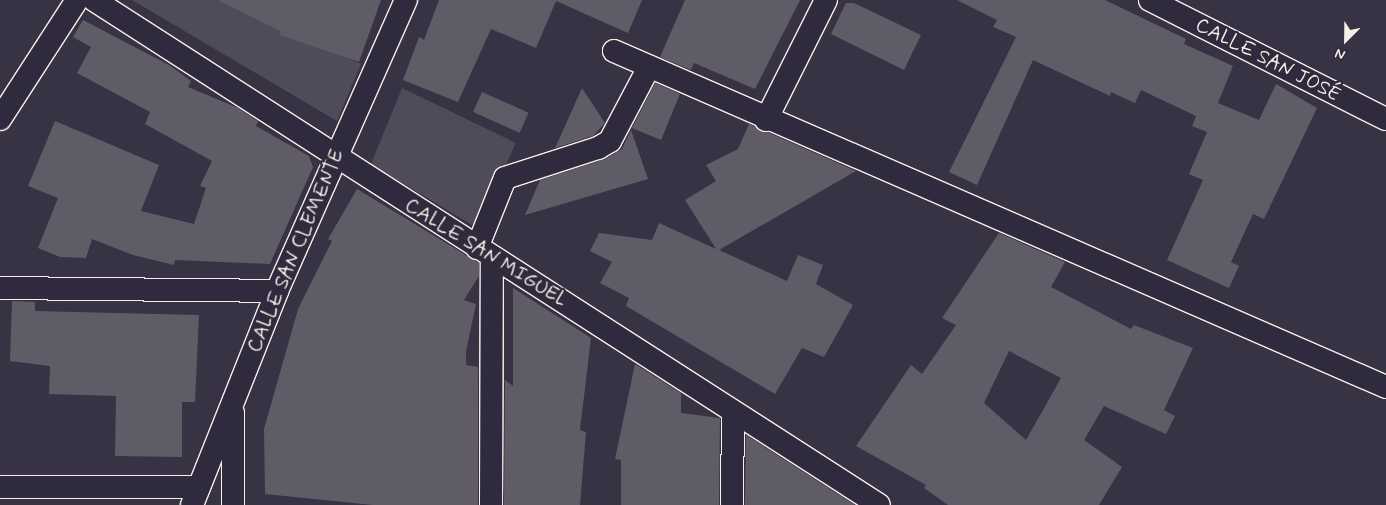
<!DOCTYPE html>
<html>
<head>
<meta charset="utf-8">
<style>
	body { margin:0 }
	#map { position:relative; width:1386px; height:505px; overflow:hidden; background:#373244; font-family:Mynerve,sans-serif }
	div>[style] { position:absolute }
	.green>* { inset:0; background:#504b59 }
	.building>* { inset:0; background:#5f5c67; transform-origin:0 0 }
	.roads { filter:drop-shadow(1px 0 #f4f1e8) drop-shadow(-1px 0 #f4f1e8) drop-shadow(0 1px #f4f1e8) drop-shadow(0 -1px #f4f1e8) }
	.street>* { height:22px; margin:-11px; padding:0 11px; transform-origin:11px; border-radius:11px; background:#2f2a3d }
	span { translate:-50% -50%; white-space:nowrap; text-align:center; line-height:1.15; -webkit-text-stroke:4.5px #2f2a3d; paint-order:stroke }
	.street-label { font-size:20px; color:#f4f1e8 }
	.north { position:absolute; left:1321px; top:15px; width:50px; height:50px; -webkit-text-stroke:4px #2f2a3d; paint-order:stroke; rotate:203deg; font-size:14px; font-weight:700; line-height:20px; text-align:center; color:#f4f1e8 }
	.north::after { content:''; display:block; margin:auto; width:18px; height:22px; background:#f4f1e8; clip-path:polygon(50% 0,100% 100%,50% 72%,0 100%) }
</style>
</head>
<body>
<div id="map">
	<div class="green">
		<i style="clip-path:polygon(132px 0,217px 0,361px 64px,337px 121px)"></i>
		<i style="clip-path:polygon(402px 88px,516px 143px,477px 228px,371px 164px)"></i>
	</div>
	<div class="building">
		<i style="clip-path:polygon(217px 0,381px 0,359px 62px,280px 35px,281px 31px)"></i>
		<i style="clip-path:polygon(439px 0,642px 0,628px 33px,556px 1px,536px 48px,491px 29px,458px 102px,403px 80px,419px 37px,424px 40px)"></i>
		<i style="clip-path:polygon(685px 0,800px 0,755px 89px,694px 63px,691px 70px,660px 57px)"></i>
		<i style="clip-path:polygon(957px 0,1105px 0,1186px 39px,1184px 44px,1233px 66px,1218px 103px,1259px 120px,1276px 84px,1317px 108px,1264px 219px,1253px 214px,1231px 262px,1239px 266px,1229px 288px,1167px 260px,1203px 180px,1189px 174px,1207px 132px,1192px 126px,1196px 116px,1141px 90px,1135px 103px,1111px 92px,1110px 96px,1033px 60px,977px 185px,949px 172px,1016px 37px,993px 27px,997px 20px)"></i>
		<i style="clip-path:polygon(846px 3px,854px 3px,921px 35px,904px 70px,831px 34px)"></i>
		<i style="clip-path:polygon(83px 20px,169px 65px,191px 81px,188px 87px,238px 108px,258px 121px,256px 126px,309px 156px,313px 167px,270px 264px,175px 260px,174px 265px,133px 255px,92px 239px,86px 258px,60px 257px,38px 248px,58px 198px,28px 186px,55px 121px,159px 165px,141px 211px,194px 224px,206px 188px,200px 186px,212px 161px,145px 124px,150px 112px,77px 73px,91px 47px,73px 37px)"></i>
		<i style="clip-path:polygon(655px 83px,680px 94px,661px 140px,632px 128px)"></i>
		<i style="clip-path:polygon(582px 88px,605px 123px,593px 136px,555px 148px)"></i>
		<i style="left:482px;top:92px;width:51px;height:22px;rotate:24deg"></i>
		<i style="clip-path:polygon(749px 124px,856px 171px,719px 250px,787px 281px,798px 255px,823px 265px,816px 284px,853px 305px,824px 357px,802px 348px,775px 394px,626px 306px,629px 298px,600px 283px,612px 262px,590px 251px,599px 233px,652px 240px,659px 223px,716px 249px,685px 200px,716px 181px,706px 165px,738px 149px)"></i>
		<i style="clip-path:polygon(631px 130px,648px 179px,525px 215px,540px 180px,605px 159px,622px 149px)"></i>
		<i style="clip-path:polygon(357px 189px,479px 263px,479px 276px,464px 300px,476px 304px,466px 352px,466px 365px,478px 367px,478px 505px,373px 505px,265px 494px,264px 429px,298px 309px,332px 241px,328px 239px)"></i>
		<i style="clip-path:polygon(evenodd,999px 233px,1065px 262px,1051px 287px,1131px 329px,1134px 325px,1193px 348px,1164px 410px,1175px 416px,1166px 434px,1104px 406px,1084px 440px,1122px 467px,1099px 505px,948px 505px,924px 488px,926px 485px,856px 446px,911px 365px,922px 374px,956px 325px,942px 318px,999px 233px,1009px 351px,1061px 378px,1026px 440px,984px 403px,1009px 351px)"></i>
		<i style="clip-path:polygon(513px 288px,591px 338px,580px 430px,586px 432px,580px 505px,504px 505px,505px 380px,513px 386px)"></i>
		<i style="clip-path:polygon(12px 301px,35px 302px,35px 311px,199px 315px,195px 402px,182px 402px,182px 457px,115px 456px,116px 396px,49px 394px,50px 366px,10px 361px)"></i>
		<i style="clip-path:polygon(635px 364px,681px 393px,681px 413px,720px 418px,719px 505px,621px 505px,621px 460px,615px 459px)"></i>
		<i style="clip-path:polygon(746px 435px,855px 505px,745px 505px)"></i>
	</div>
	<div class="roads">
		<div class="street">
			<i style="left:94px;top:0;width:933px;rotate:32.75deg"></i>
			<i style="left:1150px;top:0;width:264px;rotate:26.8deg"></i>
			<i style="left:614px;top:51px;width:842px;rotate:23.52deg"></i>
			<i style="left:0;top:119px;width:142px;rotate:-57.1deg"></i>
			<i style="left:766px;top:120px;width:134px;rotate:-63.4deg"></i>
			<i style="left:477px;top:248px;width:75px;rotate:-68.2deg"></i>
			<i style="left:505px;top:178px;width:98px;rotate:-17.9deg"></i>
			<i style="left:598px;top:148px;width:14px;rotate:-30deg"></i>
			<i style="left:610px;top:141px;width:84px;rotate:-62.2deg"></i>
			<i style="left:0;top:288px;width:277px;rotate:0.6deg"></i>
			<i style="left:233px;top:413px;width:92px;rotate:90deg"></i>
			<i style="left:0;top:487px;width:199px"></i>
			<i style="left:192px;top:505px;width:230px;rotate:-68.3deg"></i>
			<i style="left:277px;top:291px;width:318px;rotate:-66.1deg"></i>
			<i style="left:491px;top:505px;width:248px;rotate:-89.8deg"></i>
			<i style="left:732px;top:505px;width:93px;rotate:-89.4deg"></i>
		</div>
	</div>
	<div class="street-label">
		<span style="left:1268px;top:60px;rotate:27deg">CALLE SAN JOSÉ</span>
		<span style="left:296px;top:251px;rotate:-67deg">CALLE SAN CLEMENTE</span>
		<span style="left:486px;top:253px;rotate:32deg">CALLE SAN MIGUEL</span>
	</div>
	<div class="north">N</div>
</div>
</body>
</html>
